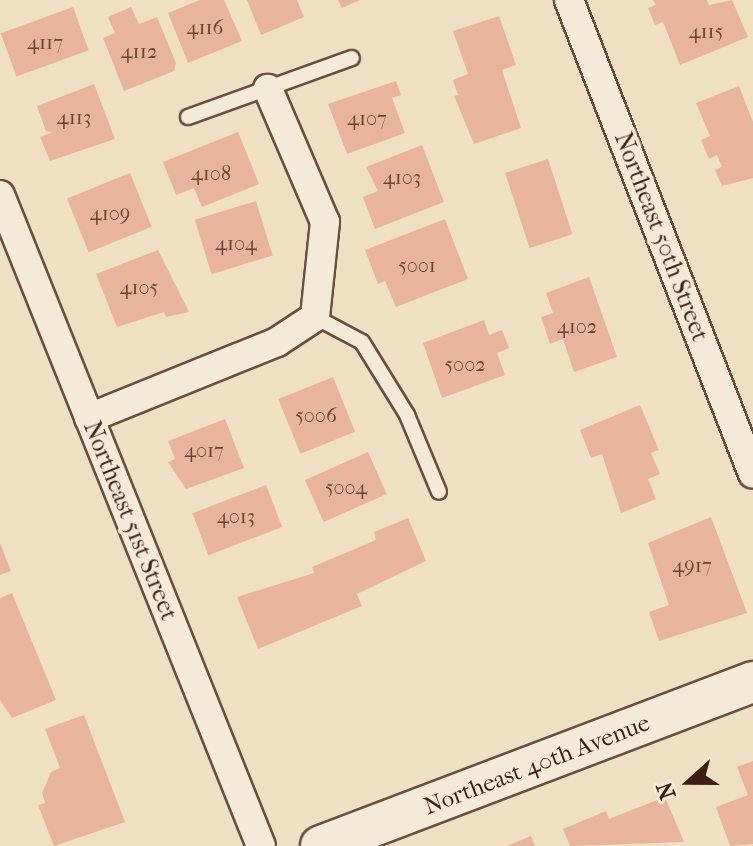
<!DOCTYPE html>
<html>
<head>
<meta charset="utf-8">
<style>
	body { margin:0 }
	#map { position:relative; width:753px; height:846px; overflow:hidden; background:#efdfc3; font-family:"IM FELL French Canon",serif }
	div>[style] { position:absolute }
	.building>* { inset:0; background:#e9b49e; transform-origin:0 0 }
	.roads { filter:drop-shadow(2px 0 #694f3e) drop-shadow(-2px 0 #694f3e) drop-shadow(0 2px #694f3e) drop-shadow(0 -2px #694f3e) }
	.lane>* { height:14px; margin:-7px; padding:0 7px; transform-origin:7px; border-radius:7px; background:#f5ead8 }
	.street>* { height:28px; margin:-14px; padding:0 14px; transform-origin:14px; border-radius:14px; background:#f5ead8 }
	.secondary>* { height:40px; margin:-20px; padding:0 20px; transform-origin:20px; border-radius:20px; background:#f5ead8 }
	span { translate:-50% -50%; white-space:nowrap; text-align:center; line-height:1.15; -webkit-text-stroke:7px #f5ead8; paint-order:stroke }
	.number-label { font-size:20px; color:#674435 }
	.number-label span { -webkit-text-stroke-width:0 }
	.street-label { font-size:24px; color:#3c1f12 }
	.north { position:absolute; left:649px; top:742px; width:80px; height:80px; -webkit-text-stroke:6px #f5ead8; paint-order:stroke; rotate:249deg; font-size:22px; font-weight:700; line-height:32px; text-align:center; color:#3c1f12 }
	.north::after { content:''; display:block; margin:auto; width:28px; height:36px; background:#3c1f12; clip-path:polygon(50% 0,100% 100%,50% 72%,0 100%) }
</style>
</head>
<body>
<div id="map">
	<div class="building">
		<i style="clip-path:polygon(200px 0,224px 0,242px 41px,188px 63px,168px 13px)"></i>
		<i style="clip-path:polygon(247px 0,297px 0,304px 17px,261px 35px)"></i>
		<i style="clip-path:polygon(338px 0,360px 0,342px 8px)"></i>
		<i style="clip-path:polygon(653px 0,707px 0,709px 5px,732px 0,748px 37px,680px 65px,663px 22px,655px 25px,648px 8px,656px 5px)"></i>
		<i style="left:73px;top:7px;width:46px;height:77px;rotate:70deg"></i>
		<i style="clip-path:polygon(131px 7px,139px 24px,157px 17px,176px 63px,174px 71px,124px 91px,103px 38px,115px 33px,108px 17px)"></i>
		<i style="clip-path:polygon(499px 16px,516px 65px,502px 70px,521px 128px,474px 144px,454px 96px,458px 95px,453px 80px,468px 74px,453px 31px)"></i>
		<i style="clip-path:polygon(396px 81px,401px 95px,392px 98px,405px 133px,347px 154px,328px 104px)"></i>
		<i style="clip-path:polygon(94px 84px,115px 139px,50px 161px,40px 137px,53px 132px,46px 131px,37px 106px)"></i>
		<i style="clip-path:polygon(739px 86px,753px 122px,753px 178px,722px 186px,715px 170px,722px 167px,717px 155px,709px 159px,701px 140px,710px 136px,696px 103px)"></i>
		<i style="clip-path:polygon(238px 132px,259px 184px,202px 207px,194px 188px,176px 195px,163px 162px)"></i>
		<i style="clip-path:polygon(422px 145px,444px 202px,375px 229px,363px 197px,378px 191px,366px 167px)"></i>
		<i style="left:548px;top:159px;width:79px;height:45px;rotate:72deg"></i>
		<i style="left:130px;top:173px;width:58px;height:68px;rotate:68deg"></i>
		<i style="left:256px;top:201px;width:57px;height:64px;rotate:73deg"></i>
		<i style="clip-path:polygon(445px 219px,468px 279px,396px 307px,385px 281px,378px 284px,365px 250px)"></i>
		<i style="clip-path:polygon(158px 250px,189px 312px,166px 317px,164px 312px,117px 327px,96px 274px)"></i>
		<i style="clip-path:polygon(589px 277px,617px 357px,574px 372px,563px 339px,550px 344px,541px 317px,553px 313px,546px 293px)"></i>
		<i style="clip-path:polygon(484px 320px,489px 335px,502px 330px,509px 348px,497px 353px,505px 375px,442px 398px,423px 343px)"></i>
		<i style="left:333px;top:377px;width:59px;height:59px;rotate:68deg"></i>
		<i style="clip-path:polygon(640px 405px,659px 450px,651px 453px,660px 474px,648px 479px,656px 499px,621px 513px,602px 454px,591px 458px,580px 430px)"></i>
		<i style="clip-path:polygon(225px 419px,244px 468px,186px 489px,168px 462px,175px 459px,168px 441px)"></i>
		<i style="left:368px;top:452px;width:46px;height:69px;rotate:66deg"></i>
		<i style="left:266px;top:485px;width:45px;height:79px;rotate:69deg"></i>
		<i style="clip-path:polygon(711px 517px,747px 613px,659px 641px,649px 612px,669px 605px,648px 543px)"></i>
		<i style="clip-path:polygon(408px 518px,426px 561px,357px 594px,362px 606px,258px 649px,237px 597px,314px 573px,312px 567px,376px 540px,374px 532px)"></i>
		<i style="clip-path:polygon(0 543px,11px 571px,0 575px)"></i>
		<i style="clip-path:polygon(12px 593px,56px 700px,12px 718px,0 700px,0 598px)"></i>
		<i style="clip-path:polygon(84px 715px,125px 822px,54px 846px,38px 805px,45px 803px,42px 793px,51px 772px,60px 768px,45px 729px)"></i>
		<i style="clip-path:polygon(753px 761px,753px 844px,730px 846px,716px 807px,748px 795px,737px 767px)"></i>
		<i style="clip-path:polygon(665px 797px,684px 842px,570px 846px,563px 829px,606px 811px,609px 819px)"></i>
		<i style="clip-path:polygon(531px 836px,535px 846px,507px 846px)"></i>
	</div>
	<div class="roads">
		<div class="lane">
			<i style="left:188px;top:117px;width:174px;rotate:-19.8deg"></i>
			<i style="left:315px;top:317px;width:53px;rotate:28deg"></i>
			<i style="left:362px;top:342px;width:86px;rotate:58.3deg"></i>
			<i style="left:407px;top:415px;width:83px;rotate:67.4deg"></i>
		</div>
		<div class="street">
			<i style="left:569px;top:0;width:508px;rotate:68.78deg"></i>
			<i style="left:0;top:195px;width:701px;rotate:68.15deg"></i>
			<i style="left:89px;top:418px;width:203px;rotate:-22deg"></i>
			<i style="left:277px;top:342px;width:45px;rotate:-33.3deg"></i>
			<i style="left:315px;top:317px;width:96px;rotate:-84deg"></i>
			<i style="left:325px;top:222px;width:145px;rotate:-113.2deg"></i>
		</div>
		<div class="secondary">
			<i style="left:321px;top:846px;width:462px;rotate:-20.8deg"></i>
		</div>
	</div>
	<div class="number-label">
		<span style="left:205px;top:27px">4116</span>
		<span style="left:706px;top:31px">4115</span>
		<span style="left:45px;top:42px">4117</span>
		<span style="left:139px;top:51px">4112</span>
		<span style="left:74px;top:117px">4113</span>
		<span style="left:367px;top:118px">4107</span>
		<span style="left:211px;top:173px">4108</span>
		<span style="left:402px;top:177px">4103</span>
		<span style="left:110px;top:213px">4109</span>
		<span style="left:236px;top:243px">4104</span>
		<span style="left:417px;top:265px">5001</span>
		<span style="left:139px;top:287px">4105</span>
		<span style="left:577px;top:326px">4102</span>
		<span style="left:465px;top:364px">5002</span>
		<span style="left:316px;top:415px">5006</span>
		<span style="left:204px;top:450px">4017</span>
		<span style="left:346px;top:487px">5004</span>
		<span style="left:236px;top:516px">4013</span>
		<span style="left:692px;top:565px">4917</span>
	</div>
	<div class="street-label">
		<span style="left:661px;top:237px;rotate:69deg">Northeast 50th Street</span>
		<span style="left:130px;top:521px;rotate:68deg">Northeast 51st Street</span>
		<span style="left:537px;top:765px;rotate:-21deg">Northeast 40th Avenue</span>
	</div>
	<div class="north">N</div>
</div>
</body>
</html>
